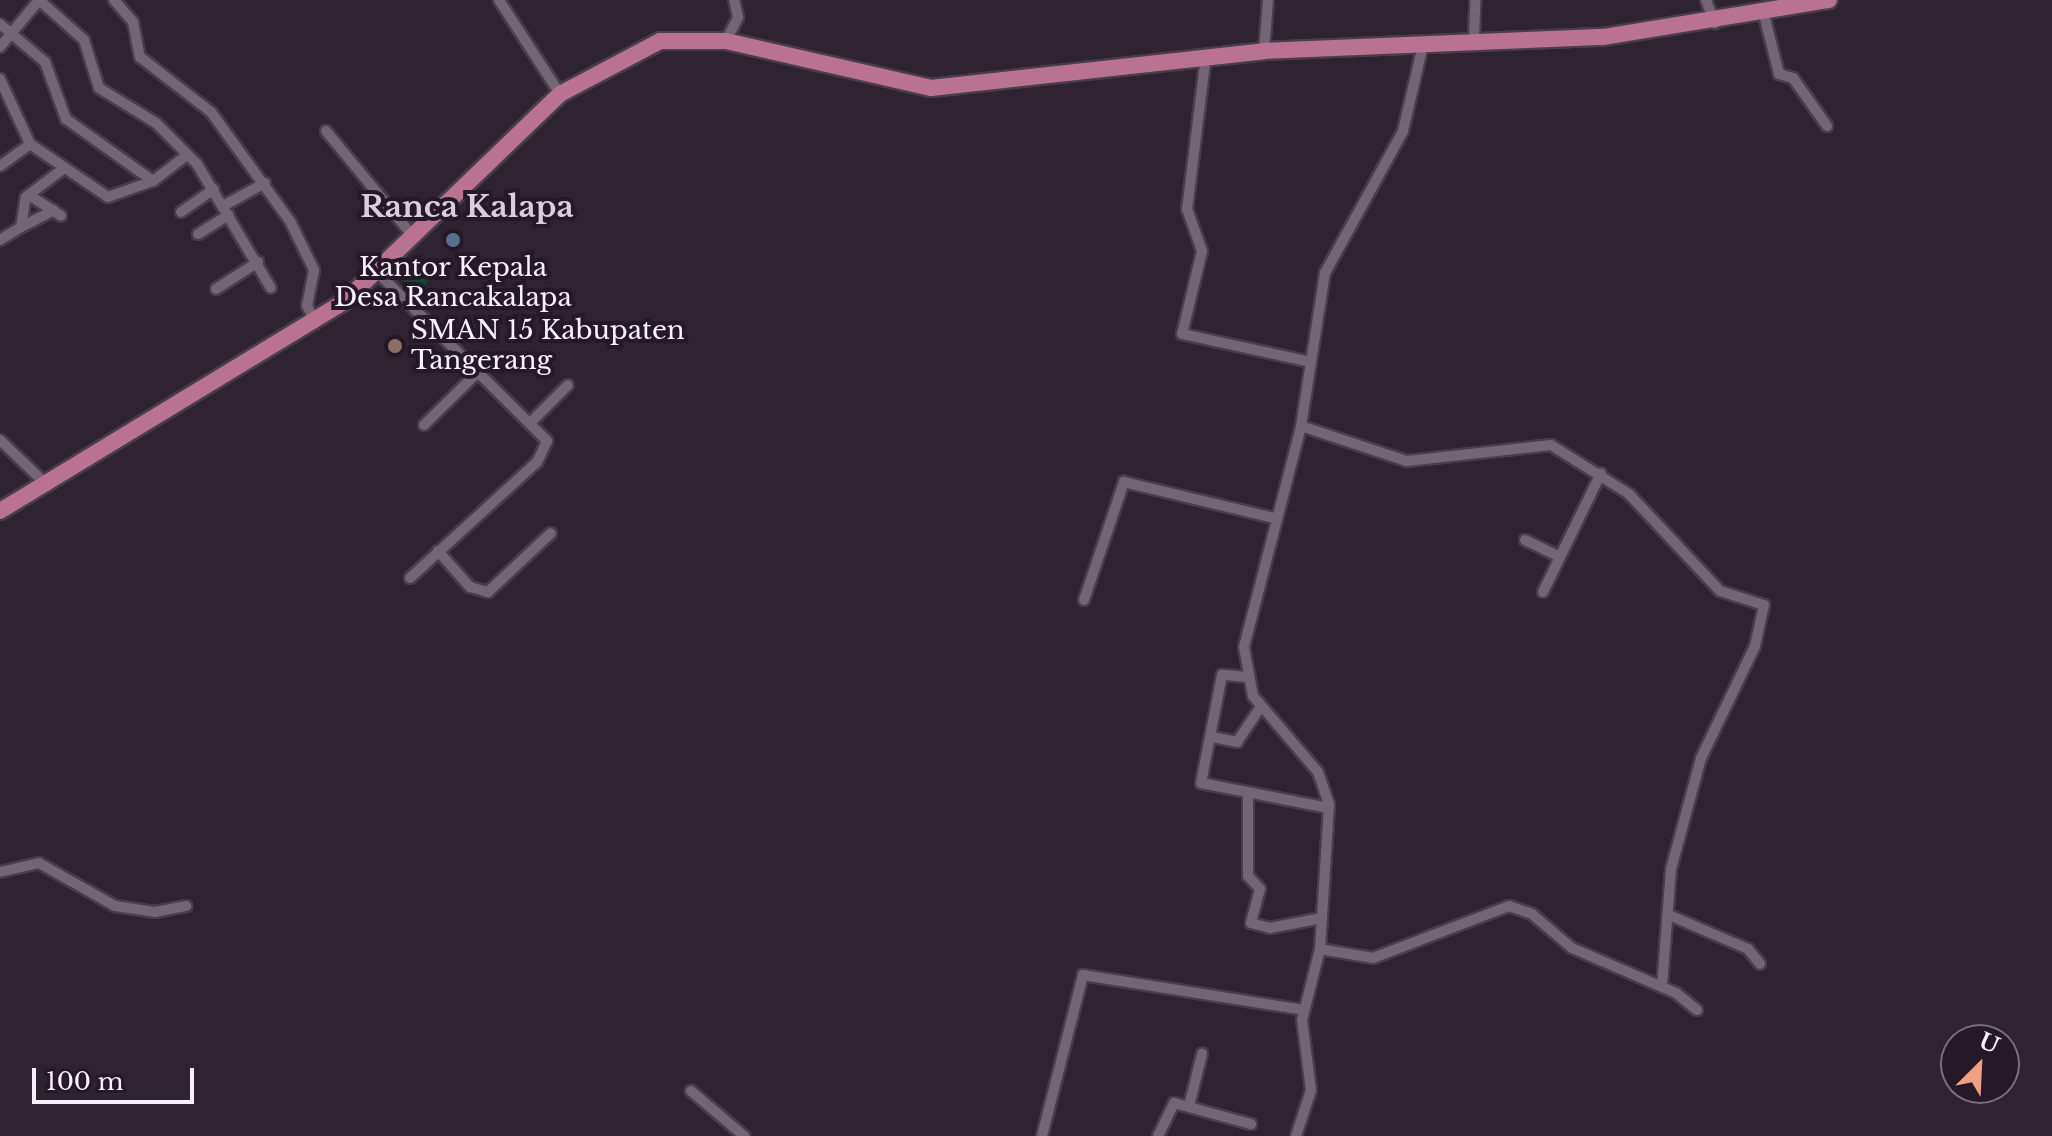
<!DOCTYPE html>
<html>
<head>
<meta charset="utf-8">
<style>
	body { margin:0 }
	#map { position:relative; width:2052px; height:1136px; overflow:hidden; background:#2f2231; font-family:"Libre Baskerville",serif }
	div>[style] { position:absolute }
	.green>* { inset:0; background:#124630 }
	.round { border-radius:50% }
	.roads { filter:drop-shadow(2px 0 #483d4a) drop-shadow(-2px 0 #483d4a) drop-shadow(0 2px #483d4a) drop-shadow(0 -2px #483d4a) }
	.street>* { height:10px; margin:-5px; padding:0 5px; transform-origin:5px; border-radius:5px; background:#736476 }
	.primary>* { height:16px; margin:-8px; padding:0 8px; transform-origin:8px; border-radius:8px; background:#b9728f }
	.dots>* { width:22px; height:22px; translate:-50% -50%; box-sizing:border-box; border:4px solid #251927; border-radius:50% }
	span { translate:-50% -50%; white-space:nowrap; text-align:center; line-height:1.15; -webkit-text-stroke:8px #251927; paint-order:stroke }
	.poi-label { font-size:26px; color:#f8f0fa }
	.left { translate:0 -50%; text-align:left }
	.quarter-label { font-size:30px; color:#dcccdf; font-weight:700 }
	.north { position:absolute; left:1940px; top:1024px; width:80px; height:80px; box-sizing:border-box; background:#251927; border:2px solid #796f7b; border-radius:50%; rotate:24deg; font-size:22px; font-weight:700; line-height:32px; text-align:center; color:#f8f0fa }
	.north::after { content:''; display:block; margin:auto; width:28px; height:36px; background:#f39f85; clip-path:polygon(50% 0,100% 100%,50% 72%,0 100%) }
	.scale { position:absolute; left:32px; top:1068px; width:162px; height:36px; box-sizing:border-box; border:4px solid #f8f0fa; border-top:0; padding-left:10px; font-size:24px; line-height:28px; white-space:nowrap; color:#f8f0fa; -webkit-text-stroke:6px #251927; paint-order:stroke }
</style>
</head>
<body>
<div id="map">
	<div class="green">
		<i class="round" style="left:403px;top:263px;width:26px;height:26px"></i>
	</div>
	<div class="roads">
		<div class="street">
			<i style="left:114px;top:0;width:29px;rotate:49deg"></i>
			<i style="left:133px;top:22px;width:36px;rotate:79deg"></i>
			<i style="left:140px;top:57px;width:90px;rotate:37.8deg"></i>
			<i style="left:211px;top:112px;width:135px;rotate:54.1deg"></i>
			<i style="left:290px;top:221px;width:55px;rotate:63.9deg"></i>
			<i style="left:314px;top:270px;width:36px;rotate:101deg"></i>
			<i style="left:307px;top:305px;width:20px;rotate:66deg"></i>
			<i style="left:499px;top:0;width:112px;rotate:57deg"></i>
			<i style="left:1706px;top:0;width:25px;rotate:69deg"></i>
			<i style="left:1764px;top:15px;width:61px;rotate:75.7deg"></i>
			<i style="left:1779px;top:74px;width:15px;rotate:16deg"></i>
			<i style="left:1793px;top:78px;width:59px;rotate:54.7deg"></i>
			<i style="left:0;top:24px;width:59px;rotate:40.2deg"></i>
			<i style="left:45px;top:62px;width:61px;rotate:69.8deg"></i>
			<i style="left:66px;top:119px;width:107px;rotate:35.5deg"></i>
			<i style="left:1474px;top:38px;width:38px;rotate:-88deg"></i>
			<i style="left:726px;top:41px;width:27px;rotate:-63deg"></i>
			<i style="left:738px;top:17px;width:17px;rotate:-103deg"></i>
			<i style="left:0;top:47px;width:61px;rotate:-50.3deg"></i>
			<i style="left:39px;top:0;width:60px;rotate:41.6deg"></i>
			<i style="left:84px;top:40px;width:50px;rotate:72.6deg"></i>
			<i style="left:99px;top:88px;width:67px;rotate:31.6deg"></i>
			<i style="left:156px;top:123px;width:58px;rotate:45deg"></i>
			<i style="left:197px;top:164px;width:144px;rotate:59.2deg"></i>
			<i style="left:1264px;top:51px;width:51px;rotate:-85.5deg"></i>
			<i style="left:1206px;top:55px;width:155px;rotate:97deg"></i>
			<i style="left:1187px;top:209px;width:45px;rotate:70.3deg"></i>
			<i style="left:1202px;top:251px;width:85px;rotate:103.5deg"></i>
			<i style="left:1182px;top:334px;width:131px;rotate:12.3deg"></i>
			<i style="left:0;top:79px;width:72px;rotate:65.2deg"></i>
			<i style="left:30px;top:144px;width:94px;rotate:34.2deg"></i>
			<i style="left:108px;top:197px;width:48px;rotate:-19.6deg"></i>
			<i style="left:153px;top:181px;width:43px;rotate:-37.4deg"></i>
			<i style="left:326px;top:131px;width:136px;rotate:50.4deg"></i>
			<i style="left:0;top:166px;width:37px;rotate:-36deg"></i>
			<i style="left:29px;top:195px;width:38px;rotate:33deg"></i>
			<i style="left:223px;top:206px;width:48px;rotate:-28.7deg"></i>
			<i style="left:181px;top:212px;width:40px;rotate:-34.9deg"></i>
			<i style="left:21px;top:227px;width:37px;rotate:-27deg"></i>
			<i style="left:198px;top:234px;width:36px;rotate:-32deg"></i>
			<i style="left:0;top:240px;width:25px;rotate:-32deg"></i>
			<i style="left:21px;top:227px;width:30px;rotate:-81deg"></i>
			<i style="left:26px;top:197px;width:48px;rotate:-37.3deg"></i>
			<i style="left:377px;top:272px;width:240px;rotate:44.8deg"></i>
			<i style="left:547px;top:441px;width:23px;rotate:115deg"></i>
			<i style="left:537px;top:462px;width:172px;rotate:137.6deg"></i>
			<i style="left:216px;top:289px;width:50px;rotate:-32.7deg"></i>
			<i style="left:531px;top:422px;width:52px;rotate:-45deg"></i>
			<i style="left:424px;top:425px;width:76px;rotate:-44.5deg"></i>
			<i style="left:1301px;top:426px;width:112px;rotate:18.3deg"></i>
			<i style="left:1407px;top:461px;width:145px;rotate:-6.3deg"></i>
			<i style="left:1551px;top:445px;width:92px;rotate:32.1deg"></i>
			<i style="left:1629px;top:494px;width:133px;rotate:46.8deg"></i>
			<i style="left:1720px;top:591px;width:46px;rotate:17.7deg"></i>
			<i style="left:1764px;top:605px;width:42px;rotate:102.4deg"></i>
			<i style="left:1755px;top:646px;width:124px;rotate:115.7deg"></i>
			<i style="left:1701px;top:758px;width:115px;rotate:105.1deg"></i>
			<i style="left:1671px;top:869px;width:118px;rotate:94.4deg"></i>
			<i style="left:0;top:440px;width:66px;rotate:43.8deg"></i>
			<i style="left:1525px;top:540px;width:39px;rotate:26deg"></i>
			<i style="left:438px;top:551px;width:48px;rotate:48.4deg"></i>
			<i style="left:470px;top:587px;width:19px;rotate:16deg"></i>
			<i style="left:488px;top:592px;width:86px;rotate:-43.1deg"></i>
			<i style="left:1543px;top:592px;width:132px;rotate:-64deg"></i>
			<i style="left:1084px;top:600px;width:125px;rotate:-71.3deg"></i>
			<i style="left:1124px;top:482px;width:154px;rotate:13.5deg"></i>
			<i style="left:1247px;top:677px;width:25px;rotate:-175deg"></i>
			<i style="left:1222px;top:675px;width:110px;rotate:101deg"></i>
			<i style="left:1201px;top:783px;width:130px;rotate:11.1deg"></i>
			<i style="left:1213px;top:737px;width:25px;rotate:12deg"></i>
			<i style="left:1237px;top:742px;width:41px;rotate:-55.9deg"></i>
			<i style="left:1248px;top:793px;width:83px;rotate:90deg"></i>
			<i style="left:1248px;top:876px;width:18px;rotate:47deg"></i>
			<i style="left:1260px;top:889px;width:35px;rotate:105deg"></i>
			<i style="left:1251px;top:923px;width:20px;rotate:15deg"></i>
			<i style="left:1270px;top:928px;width:53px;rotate:-10.9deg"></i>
			<i style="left:0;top:872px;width:40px;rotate:-13deg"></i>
			<i style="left:39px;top:863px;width:87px;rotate:29.5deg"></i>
			<i style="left:115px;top:906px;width:40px;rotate:8.5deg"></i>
			<i style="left:155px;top:912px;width:32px;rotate:-11deg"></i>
			<i style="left:1669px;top:915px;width:86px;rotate:23.3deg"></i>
			<i style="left:1748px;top:949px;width:19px;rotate:51deg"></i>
			<i style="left:1320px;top:949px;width:54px;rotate:9.6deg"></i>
			<i style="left:1373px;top:958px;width:146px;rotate:-20.9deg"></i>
			<i style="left:1509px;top:906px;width:24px;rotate:19deg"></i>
			<i style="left:1532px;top:914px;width:52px;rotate:40.4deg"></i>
			<i style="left:1572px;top:948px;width:113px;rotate:23.4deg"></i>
			<i style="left:1676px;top:993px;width:27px;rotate:39deg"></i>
			<i style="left:691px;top:1091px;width:70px;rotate:40.3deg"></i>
			<i style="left:1189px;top:1106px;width:54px;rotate:-76deg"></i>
			<i style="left:1042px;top:1136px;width:166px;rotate:-75.7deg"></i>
			<i style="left:1083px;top:975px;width:223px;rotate:9deg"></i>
			<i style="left:1158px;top:1136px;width:37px;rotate:-64deg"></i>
			<i style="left:1174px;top:1103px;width:80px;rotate:15.3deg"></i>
			<i style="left:1296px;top:1136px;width:48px;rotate:-71.9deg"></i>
			<i style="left:1311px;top:1090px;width:71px;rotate:-97.3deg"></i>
			<i style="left:1302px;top:1020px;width:73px;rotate:-75.8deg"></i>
			<i style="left:1320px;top:949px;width:145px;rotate:-86.4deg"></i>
			<i style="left:1329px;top:804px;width:34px;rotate:-109deg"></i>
			<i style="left:1318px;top:772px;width:100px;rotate:-130.5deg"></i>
			<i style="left:1253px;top:696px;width:50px;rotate:-100.4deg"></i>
			<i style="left:1244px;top:647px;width:228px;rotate:-75.5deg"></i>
			<i style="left:1301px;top:426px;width:155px;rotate:-81.1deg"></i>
			<i style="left:1325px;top:273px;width:162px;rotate:-61.2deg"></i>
			<i style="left:1403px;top:131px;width:92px;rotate:-76.9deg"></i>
		</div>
		<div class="primary">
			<i style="left:0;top:511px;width:404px;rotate:-31.3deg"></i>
			<i style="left:345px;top:301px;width:298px;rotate:-43.9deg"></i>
			<i style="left:560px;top:94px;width:113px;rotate:-27.9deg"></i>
			<i style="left:660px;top:41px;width:66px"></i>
			<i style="left:726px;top:41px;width:210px;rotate:12.9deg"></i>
			<i style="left:931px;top:88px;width:335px;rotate:-6.3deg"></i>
			<i style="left:1264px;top:51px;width:339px;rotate:-2.4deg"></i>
			<i style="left:1603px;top:37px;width:229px;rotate:-9.3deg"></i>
		</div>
	</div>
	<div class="dots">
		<i style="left:453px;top:240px;background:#5c6f8a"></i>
		<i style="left:395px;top:346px;background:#8d6e63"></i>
	</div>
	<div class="poi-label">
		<span style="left:453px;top:283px">Kantor Kepala<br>Desa Rancakalapa</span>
		<span class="left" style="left:411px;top:346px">SMAN 15 Kabupaten<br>Tangerang</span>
	</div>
	<div class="quarter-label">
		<span style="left:467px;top:207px">Ranca Kalapa</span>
	</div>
	<div class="north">U</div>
	<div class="scale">100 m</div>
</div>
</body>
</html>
